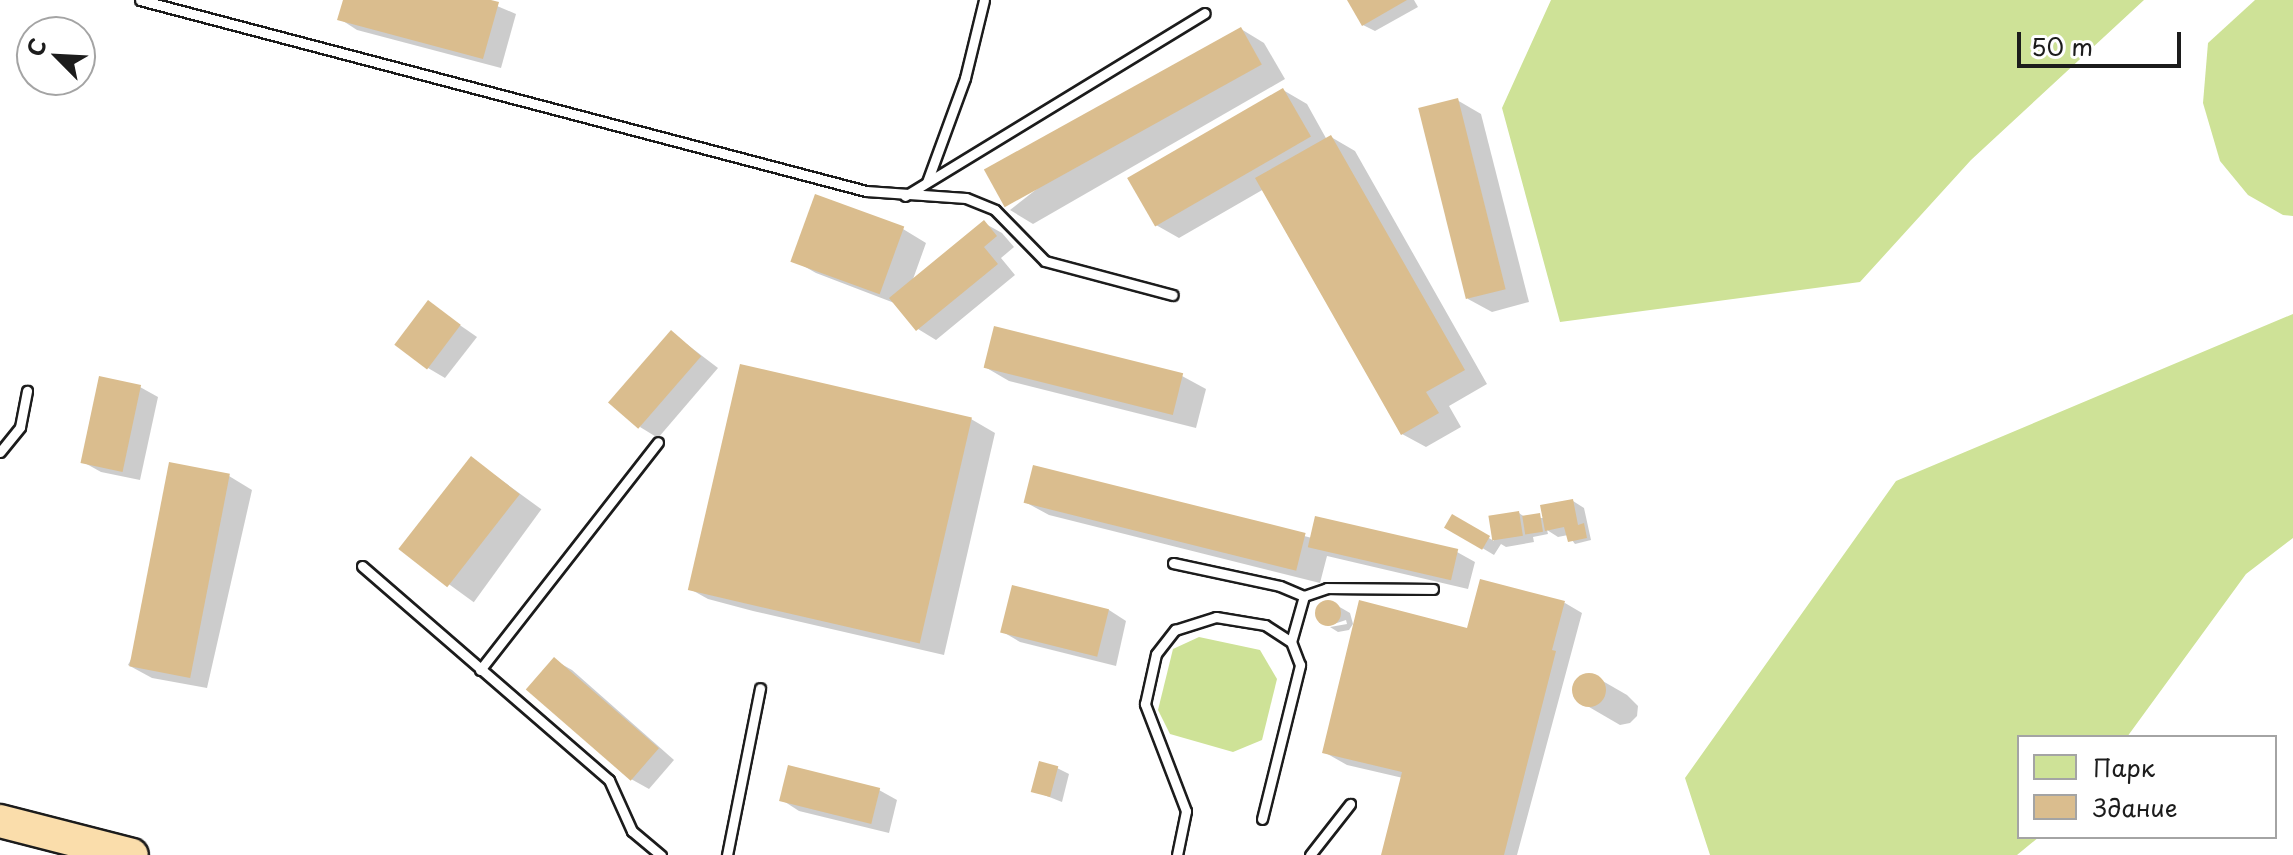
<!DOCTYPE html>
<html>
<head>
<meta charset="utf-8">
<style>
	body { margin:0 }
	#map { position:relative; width:2293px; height:855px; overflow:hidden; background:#fff; font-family:"Playpen Sans",sans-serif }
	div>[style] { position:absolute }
	.green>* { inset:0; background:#cee297 }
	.shadow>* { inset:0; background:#0003; transform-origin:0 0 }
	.building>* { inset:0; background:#dabd8e; transform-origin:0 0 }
	.round { border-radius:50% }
	.roads { filter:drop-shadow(2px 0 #1c1c1c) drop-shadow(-2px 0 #1c1c1c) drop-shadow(0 2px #1c1c1c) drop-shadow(0 -2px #1c1c1c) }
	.lane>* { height:9px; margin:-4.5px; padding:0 4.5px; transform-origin:4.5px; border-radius:4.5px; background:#fff }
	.highway>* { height:32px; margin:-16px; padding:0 16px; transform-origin:16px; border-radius:16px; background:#faddab }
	span { translate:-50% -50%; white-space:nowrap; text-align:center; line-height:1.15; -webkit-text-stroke:7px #fff; paint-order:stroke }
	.legend { position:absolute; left:2017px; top:735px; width:260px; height:104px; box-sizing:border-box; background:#fff; border:2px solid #a4a4a4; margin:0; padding:10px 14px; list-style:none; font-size:24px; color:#1c1c1c }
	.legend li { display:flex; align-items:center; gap:16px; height:40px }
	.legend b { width:40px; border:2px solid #a4a4a4 }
	.north { position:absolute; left:16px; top:16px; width:80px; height:80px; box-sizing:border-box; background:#fff; border:2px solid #a4a4a4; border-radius:50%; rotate:294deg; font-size:22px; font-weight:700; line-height:32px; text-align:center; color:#1c1c1c }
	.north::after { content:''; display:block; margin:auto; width:28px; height:36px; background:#1c1c1c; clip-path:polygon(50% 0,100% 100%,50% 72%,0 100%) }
	.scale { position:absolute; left:2017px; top:32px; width:164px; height:36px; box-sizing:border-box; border:4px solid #1c1c1c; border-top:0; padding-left:10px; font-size:24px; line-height:28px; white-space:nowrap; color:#1c1c1c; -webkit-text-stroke:6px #fff; paint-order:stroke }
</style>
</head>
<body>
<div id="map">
	<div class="green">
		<i style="clip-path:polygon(1551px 0,2144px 0,1971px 160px,1860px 282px,1560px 322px,1502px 108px)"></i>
		<i style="clip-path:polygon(2255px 0,2293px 0,2293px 216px,2283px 215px,2248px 195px,2220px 161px,2203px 103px,2208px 43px)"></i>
		<i style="clip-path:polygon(2293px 314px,2293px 538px,2246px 574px,2127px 737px,2019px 737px,2019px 837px,2039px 837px,2017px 855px,1710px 855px,1685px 778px,1896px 481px)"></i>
		<i style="clip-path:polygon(1199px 637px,1260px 650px,1277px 679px,1262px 740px,1233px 752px,1170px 734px,1158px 710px,1173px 649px)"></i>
	</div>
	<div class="shadow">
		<i style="clip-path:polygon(345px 0,483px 0,516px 14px,501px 68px,357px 30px,340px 19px)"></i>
		<i style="clip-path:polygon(1349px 0,1414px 0,1418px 7px,1375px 31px,1363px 25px)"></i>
		<i style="clip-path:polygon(1241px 29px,1264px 43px,1285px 79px,1033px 224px,1010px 210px)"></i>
		<i style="clip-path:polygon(1283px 90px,1307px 104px,1327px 140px,1331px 137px,1355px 151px,1487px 384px,1449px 406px,1461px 427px,1426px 447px,1402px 434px,1264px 189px,1179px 238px,1156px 225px)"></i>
		<i style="clip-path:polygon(1457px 100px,1481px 114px,1529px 302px,1492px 312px,1468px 299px)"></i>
		<i style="clip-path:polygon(984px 223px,1002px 233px,1014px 247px,1001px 258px,1015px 275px,936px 340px,918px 329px,897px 304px,816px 273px,793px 260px,903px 229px,926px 243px,912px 282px)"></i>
		<i style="clip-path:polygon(428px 303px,477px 337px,445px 378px,428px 368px)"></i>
		<i style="clip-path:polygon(672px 333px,718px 368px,658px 438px,640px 427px)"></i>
		<i style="clip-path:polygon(985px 367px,1182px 376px,1206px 389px,1196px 428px,1009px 381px)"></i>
		<i style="clip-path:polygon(140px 387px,158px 397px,140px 480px,101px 472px,83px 462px)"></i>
		<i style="clip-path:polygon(971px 419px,995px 433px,944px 655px,753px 611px,708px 599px,690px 589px)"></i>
		<i style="left:471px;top:458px;width:87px;height:115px;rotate:36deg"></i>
		<i style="clip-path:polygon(1034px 467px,1312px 538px,1457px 552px,1475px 562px,1468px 589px,1327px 556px,1320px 583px,1049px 515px,1025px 502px)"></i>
		<i style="clip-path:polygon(229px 476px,252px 490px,207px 688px,152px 678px,128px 665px)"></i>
		<i style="clip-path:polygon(1573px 501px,1584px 508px,1591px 540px,1575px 544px,1568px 535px,1558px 537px,1547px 530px,1548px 534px,1533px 537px,1534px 542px,1506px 547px,1501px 544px,1494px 555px,1447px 527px,1453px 517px,1494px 541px,1491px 518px,1519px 513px,1526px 518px,1544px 518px)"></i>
		<i style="clip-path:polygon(1331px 602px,1350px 613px,1353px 624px,1349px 630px,1338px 632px,1330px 627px,1347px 624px,1346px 620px,1328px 626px,1319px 620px,1317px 613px,1323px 603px)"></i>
		<i style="clip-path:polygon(1565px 603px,1582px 613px,1517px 855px,1383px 855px,1403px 778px,1347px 765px,1324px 752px,1477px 633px)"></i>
		<i style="clip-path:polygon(1109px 610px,1126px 621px,1116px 666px,1020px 642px,1003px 632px)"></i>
		<i style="clip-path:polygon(554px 660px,572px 670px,674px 760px,649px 789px,631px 779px)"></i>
		<i style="clip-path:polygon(1583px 676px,1594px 676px,1627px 695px,1638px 706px,1637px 716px,1630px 723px,1620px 725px,1577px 700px,1574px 686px)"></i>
		<i style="clip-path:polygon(1057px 768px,1069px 774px,1062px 802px,1034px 791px)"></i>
		<i style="clip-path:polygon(879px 790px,897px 800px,889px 833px,799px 811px,782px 800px)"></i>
	</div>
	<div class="building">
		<i style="clip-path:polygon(343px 0,491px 0,499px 2px,483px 59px,337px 20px)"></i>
		<i style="clip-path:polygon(1347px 0,1407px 0,1362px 26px)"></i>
		<i style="left:1241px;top:27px;width:43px;height:294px;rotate:61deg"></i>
		<i style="left:1283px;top:88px;width:56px;height:180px;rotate:60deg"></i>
		<i style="left:1458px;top:98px;width:197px;height:41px;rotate:76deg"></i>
		<i style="clip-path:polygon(1331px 135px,1465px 370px,1426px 392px,1439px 413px,1401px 435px,1255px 178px)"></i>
		<i style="left:815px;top:194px;width:95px;height:72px;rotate:20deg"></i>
		<i style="clip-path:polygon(984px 220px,997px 236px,984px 247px,998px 264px,916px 331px,889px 298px)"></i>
		<i style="left:428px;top:300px;width:41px;height:56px;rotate:37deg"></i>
		<i style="left:994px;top:326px;width:195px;height:43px;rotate:14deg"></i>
		<i style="left:671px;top:330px;width:40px;height:96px;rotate:41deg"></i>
		<i style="left:740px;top:364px;width:238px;height:232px;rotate:13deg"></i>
		<i style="left:99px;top:376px;width:43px;height:89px;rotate:12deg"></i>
		<i style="left:471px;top:456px;width:62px;height:118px;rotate:38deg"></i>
		<i style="left:169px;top:462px;width:62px;height:208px;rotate:11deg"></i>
		<i style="left:1033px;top:465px;width:281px;height:39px;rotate:14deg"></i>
		<i style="clip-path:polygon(1573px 499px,1578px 525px,1584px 523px,1587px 538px,1568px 542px,1564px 527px,1545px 531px,1540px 505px)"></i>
		<i style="left:1519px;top:511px;width:25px;height:31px;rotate:81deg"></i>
		<i style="left:1540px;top:513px;width:19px;height:18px;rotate:81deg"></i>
		<i style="left:1452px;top:514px;width:44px;height:16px;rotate:30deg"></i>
		<i style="left:1315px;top:516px;width:147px;height:32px;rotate:13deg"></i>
		<i style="clip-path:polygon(1480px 579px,1565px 601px,1552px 650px,1556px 651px,1504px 855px,1381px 855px,1402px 772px,1322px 753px,1359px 600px,1467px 628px)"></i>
		<i style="left:1012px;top:585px;width:100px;height:49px;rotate:14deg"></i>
		<i class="round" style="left:1315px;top:600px;width:26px;height:26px"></i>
		<i style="left:554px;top:657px;width:139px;height:43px;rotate:41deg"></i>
		<i class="round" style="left:1572px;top:673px;width:34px;height:34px"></i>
		<i style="left:1039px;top:761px;width:20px;height:32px;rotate:15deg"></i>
		<i style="left:788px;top:765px;width:95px;height:37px;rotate:14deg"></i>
	</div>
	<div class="roads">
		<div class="lane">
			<i style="left:140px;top:0;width:751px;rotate:14.74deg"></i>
			<i style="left:866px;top:191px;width:100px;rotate:4deg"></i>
			<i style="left:966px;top:198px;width:31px;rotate:22deg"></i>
			<i style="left:995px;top:210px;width:71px;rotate:45.6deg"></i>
			<i style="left:1045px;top:261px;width:132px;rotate:14.9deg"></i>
			<i style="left:927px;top:182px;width:111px;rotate:-69.9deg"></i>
			<i style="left:965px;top:78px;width:80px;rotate:-76.3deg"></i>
			<i style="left:905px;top:196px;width:351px;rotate:-31.4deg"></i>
			<i style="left:0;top:452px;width:32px;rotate:-51deg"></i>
			<i style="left:20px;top:427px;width:37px;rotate:-79deg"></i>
			<i style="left:1173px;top:563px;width:109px;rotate:12.1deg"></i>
			<i style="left:1280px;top:586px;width:26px;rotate:23deg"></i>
			<i style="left:362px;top:566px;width:327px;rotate:40.9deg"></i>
			<i style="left:609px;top:780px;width:56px;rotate:65.7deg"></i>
			<i style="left:632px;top:831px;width:38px;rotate:40deg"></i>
			<i style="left:480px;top:670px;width:289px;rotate:-52deg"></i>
			<i style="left:1262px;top:819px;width:159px;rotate:-76.1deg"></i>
			<i style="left:1300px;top:665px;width:25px;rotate:-111deg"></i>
			<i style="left:1291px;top:642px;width:48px;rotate:-74.2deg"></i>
			<i style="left:1304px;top:596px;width:24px;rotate:-19deg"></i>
			<i style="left:1327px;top:588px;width:106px;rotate:0.5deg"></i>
			<i style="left:727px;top:855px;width:170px;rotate:-78.8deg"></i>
			<i style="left:1177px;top:855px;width:45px;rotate:-78.4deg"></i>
			<i style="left:1186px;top:811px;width:115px;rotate:-111deg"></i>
			<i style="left:1145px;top:704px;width:51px;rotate:-77.6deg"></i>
			<i style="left:1156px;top:654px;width:31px;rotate:-52deg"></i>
			<i style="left:1175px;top:630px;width:43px;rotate:-17.6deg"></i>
			<i style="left:1216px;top:617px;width:50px;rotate:9.3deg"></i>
			<i style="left:1265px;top:625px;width:31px;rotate:33deg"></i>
			<i style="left:1310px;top:855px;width:65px;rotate:-51.9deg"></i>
		</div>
		<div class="highway">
			<i style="left:0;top:821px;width:136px;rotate:14.4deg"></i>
		</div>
	</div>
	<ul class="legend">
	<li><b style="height:22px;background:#cee297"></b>Парк</li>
	<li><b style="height:22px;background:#dabd8e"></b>Здание</li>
	</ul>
	<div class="north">С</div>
	<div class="scale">50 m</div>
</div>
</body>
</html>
